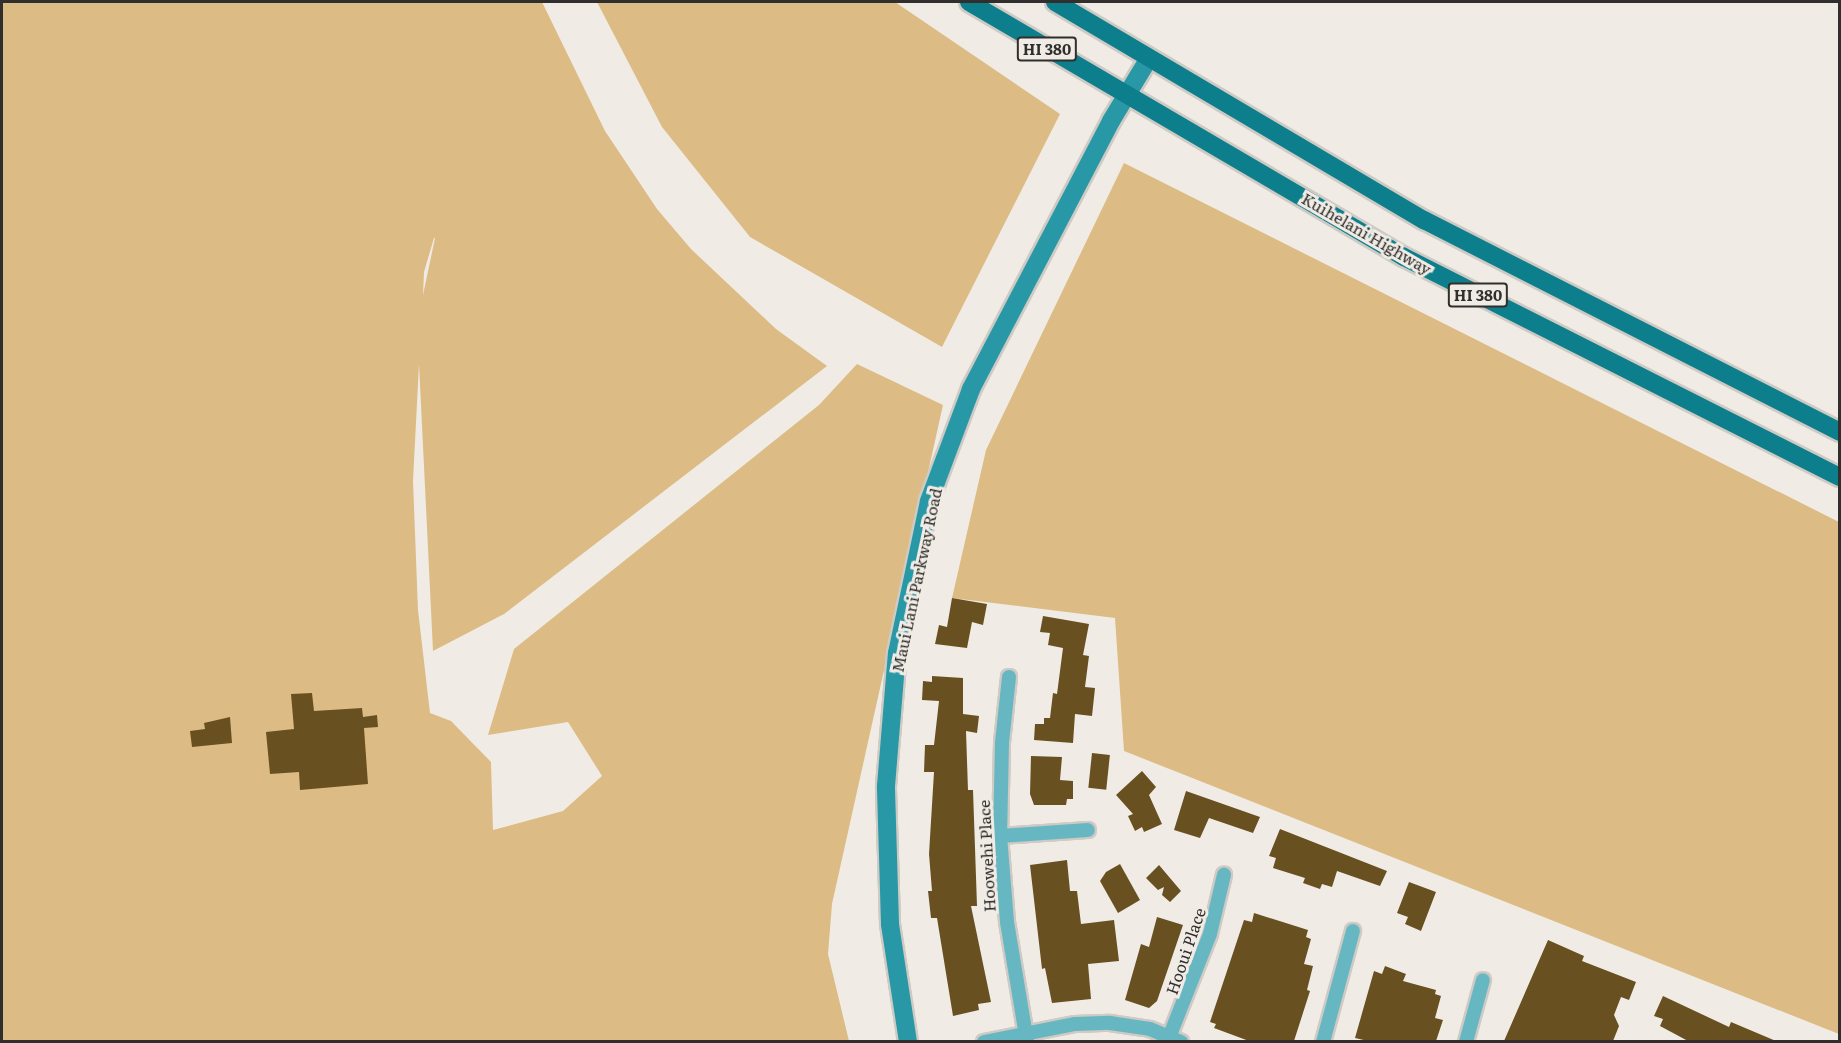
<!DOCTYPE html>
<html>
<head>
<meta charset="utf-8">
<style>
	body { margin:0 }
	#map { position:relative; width:1841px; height:1043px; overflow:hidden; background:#f0ece5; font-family:Literata,serif }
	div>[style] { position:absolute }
	.green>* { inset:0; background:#dcbc84 }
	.building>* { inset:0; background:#695021; transform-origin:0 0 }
	.roads { filter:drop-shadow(2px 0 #cecac4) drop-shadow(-2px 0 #cecac4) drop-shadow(0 2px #cecac4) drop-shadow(0 -2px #cecac4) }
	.street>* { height:14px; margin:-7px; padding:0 7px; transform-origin:7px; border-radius:7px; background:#67b7c3 }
	.secondary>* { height:18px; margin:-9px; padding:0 9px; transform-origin:9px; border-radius:9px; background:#2898a6 }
	.primary>* { height:18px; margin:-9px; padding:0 9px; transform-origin:9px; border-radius:9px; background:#0d7f8c }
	span { translate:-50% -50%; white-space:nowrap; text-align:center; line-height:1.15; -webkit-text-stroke:6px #f0ece5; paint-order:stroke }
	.shield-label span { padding:2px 4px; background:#f0ece5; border:2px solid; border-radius:4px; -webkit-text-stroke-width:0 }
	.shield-label { font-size:15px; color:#312f2d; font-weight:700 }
	.street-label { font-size:16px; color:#312f2d }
	.frame { position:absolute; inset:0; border:3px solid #312f2d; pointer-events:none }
</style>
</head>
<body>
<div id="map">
	<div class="green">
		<i style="clip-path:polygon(evenodd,2px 2px,542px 2px,605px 131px,657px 209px,691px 249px,776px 329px,827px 366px,504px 614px,433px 651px,419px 364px,413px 481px,418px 610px,430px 713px,451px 721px,491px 762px,493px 830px,563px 811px,602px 776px,568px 722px,488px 735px,514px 649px,819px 405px,857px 364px,943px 405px,832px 904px,828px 954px,849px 1041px,2px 1042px,2px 2px,434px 238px,435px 238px,423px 295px,424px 272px,434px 238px)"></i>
		<i style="clip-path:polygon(597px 2px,895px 2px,1060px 114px,942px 347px,750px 237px,662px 127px)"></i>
		<i style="clip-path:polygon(1124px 163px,1839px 522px,1839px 1034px,1124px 751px,1115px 618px,952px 598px,986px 450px)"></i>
	</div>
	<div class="building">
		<i style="clip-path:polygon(952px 598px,987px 604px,983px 625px,972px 622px,967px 648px,935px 644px,939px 625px,947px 627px)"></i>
		<i style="clip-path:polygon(1043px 616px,1089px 624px,1083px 655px,1089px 656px,1085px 687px,1095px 688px,1092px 716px,1075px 714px,1073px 743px,1034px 740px,1035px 724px,1044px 724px,1044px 718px,1050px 718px,1053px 693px,1057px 694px,1063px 648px,1048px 645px,1050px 633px,1040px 632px)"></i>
		<i style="clip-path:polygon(932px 676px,963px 678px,963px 714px,979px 716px,977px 733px,966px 731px,968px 790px,973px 790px,977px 906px,971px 906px,991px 1002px,978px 1004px,979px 1010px,953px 1016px,937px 918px,931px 918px,928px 891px,932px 891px,929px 854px,934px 772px,924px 772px,925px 745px,934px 745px,939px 701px,922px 700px,923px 681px,932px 682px)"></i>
		<i style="clip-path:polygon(312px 693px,314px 711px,362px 708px,363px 717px,377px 715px,378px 727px,364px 728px,368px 784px,300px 790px,299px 772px,270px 774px,266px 732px,294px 729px,291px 694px)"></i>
		<i style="clip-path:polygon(230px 717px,232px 743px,192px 747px,190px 731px,205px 729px,204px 723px)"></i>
		<i style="left:1092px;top:753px;width:18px;height:35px;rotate:6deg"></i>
		<i style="clip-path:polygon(1031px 756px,1062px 757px,1060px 780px,1073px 781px,1073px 799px,1067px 799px,1066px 805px,1034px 805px,1030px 794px)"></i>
		<i style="clip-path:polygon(1142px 771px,1156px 787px,1149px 795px,1162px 824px,1144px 832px,1142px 827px,1135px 831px,1128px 816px,1133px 814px,1116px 795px)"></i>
		<i style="clip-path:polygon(1186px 791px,1260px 817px,1253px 833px,1209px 818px,1200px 838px,1174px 830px)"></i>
		<i style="clip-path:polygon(1280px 829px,1387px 871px,1380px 886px,1337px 871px,1332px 887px,1322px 884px,1320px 889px,1303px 883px,1305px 878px,1273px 868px,1276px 858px,1269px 856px)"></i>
		<i style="clip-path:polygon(1067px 860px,1070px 891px,1077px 891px,1081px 924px,1114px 920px,1119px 961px,1088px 964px,1091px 999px,1052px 1003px,1045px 968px,1042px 969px,1030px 865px)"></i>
		<i style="clip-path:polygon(1120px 864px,1140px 900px,1118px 913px,1100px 881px,1106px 872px)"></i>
		<i style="clip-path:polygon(1159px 865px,1181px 891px,1170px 902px,1162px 895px,1164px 887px,1158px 890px,1146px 878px)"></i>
		<i style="clip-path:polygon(1409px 882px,1436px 892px,1421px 931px,1405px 924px,1408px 917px,1397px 913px)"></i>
		<i style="clip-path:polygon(1254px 913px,1308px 930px,1306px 937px,1311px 939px,1304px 964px,1313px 966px,1307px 990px,1310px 991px,1294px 1041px,1249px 1041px,1214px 1028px,1216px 1024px,1210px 1022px,1244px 920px,1252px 922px)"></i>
		<i style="clip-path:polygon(1157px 917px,1183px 925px,1157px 1001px,1149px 1008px,1125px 1000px,1141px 944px,1149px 947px)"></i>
		<i style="clip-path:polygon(1548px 940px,1584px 956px,1582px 961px,1636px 982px,1629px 1000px,1621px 997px,1614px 1015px,1619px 1026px,1613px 1041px,1504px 1041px)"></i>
		<i style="clip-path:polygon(1385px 966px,1406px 974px,1403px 981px,1436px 990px,1435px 994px,1441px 996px,1435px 1018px,1443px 1020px,1436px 1041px,1368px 1041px,1355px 1038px,1374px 971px,1382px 974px)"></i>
		<i style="clip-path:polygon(1663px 996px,1729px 1027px,1731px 1022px,1776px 1041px,1688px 1041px,1660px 1026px,1663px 1019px,1654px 1016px)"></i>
	</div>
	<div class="roads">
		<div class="street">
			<i style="left:1009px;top:677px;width:66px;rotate:96.1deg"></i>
			<i style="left:1002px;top:743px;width:93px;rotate:91.2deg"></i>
			<i style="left:1000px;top:836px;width:86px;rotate:85.3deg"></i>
			<i style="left:1007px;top:922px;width:122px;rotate:80.5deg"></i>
			<i style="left:1000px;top:836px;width:88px;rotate:-3.9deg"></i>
			<i style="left:1170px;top:1035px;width:109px;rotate:-68.4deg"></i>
			<i style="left:1210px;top:934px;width:61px;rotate:-76.7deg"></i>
			<i style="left:984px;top:1042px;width:93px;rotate:-11.2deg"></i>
			<i style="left:1075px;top:1024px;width:35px;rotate:-2deg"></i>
			<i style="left:1110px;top:1023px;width:40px;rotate:8.5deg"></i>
			<i style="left:1150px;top:1029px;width:34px;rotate:23deg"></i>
			<i style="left:1323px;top:1042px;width:115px;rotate:-74.9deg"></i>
			<i style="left:1466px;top:1042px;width:64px;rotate:-74.7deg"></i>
		</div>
		<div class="secondary">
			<i style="left:908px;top:1042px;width:119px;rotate:-98.7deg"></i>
			<i style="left:890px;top:924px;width:138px;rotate:-91.7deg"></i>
			<i style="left:886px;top:786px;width:133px;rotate:-85.3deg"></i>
			<i style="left:897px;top:653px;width:155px;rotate:-78.1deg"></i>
			<i style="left:929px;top:501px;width:120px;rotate:-69.4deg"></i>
			<i style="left:971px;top:389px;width:302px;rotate:-62.4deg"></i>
			<i style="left:1111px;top:121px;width:71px;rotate:-58.8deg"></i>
		</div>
		<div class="primary">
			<i style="left:969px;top:2px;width:504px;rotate:30.38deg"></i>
			<i style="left:1404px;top:257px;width:488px;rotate:26.8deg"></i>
			<i style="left:1055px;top:2px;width:429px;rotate:30.6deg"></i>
			<i style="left:1424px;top:220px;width:467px;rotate:27deg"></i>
		</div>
	</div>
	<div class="shield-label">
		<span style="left:1047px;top:49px">HI 380</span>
		<span style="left:1478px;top:295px">HI 380</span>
	</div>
	<div class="street-label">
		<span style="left:1367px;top:233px;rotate:30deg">Kuihelani Highway</span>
		<span style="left:916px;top:580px;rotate:-78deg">Maui Lani Parkway Road</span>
		<span style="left:986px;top:856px;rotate:-93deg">Hoowehi Place</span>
		<span style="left:1185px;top:951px;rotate:-71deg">Hooui Place</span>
	</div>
	<div class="frame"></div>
</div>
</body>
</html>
